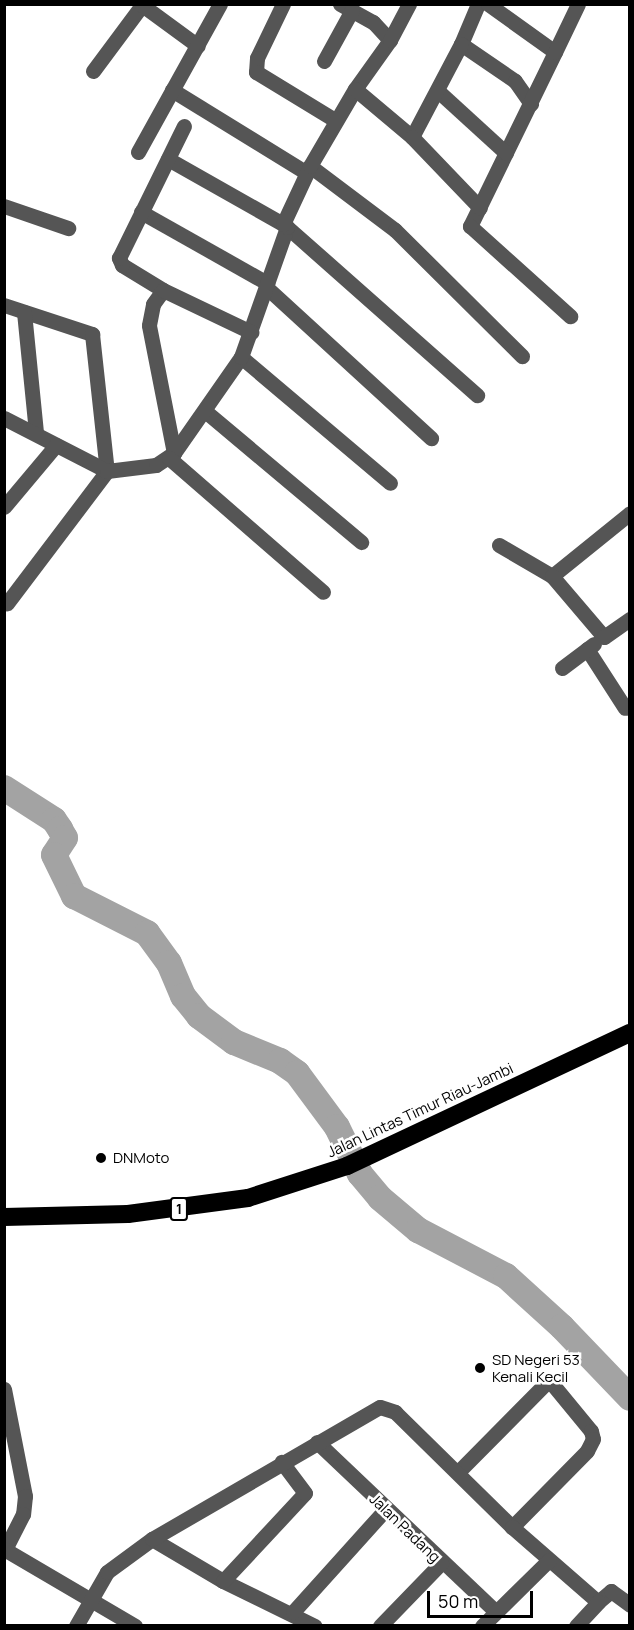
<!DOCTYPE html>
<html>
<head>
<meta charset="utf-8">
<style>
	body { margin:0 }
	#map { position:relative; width:634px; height:1630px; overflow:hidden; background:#fff; font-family:Manrope,sans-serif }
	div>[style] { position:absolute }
	.river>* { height:26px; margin:-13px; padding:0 13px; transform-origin:13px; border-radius:13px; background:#a3a3a3 }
	.minor>* { height:15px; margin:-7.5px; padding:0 7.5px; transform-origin:7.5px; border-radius:7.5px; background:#555 }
	.highway>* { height:18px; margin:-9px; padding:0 9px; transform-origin:9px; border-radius:9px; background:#000 }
	.dots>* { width:16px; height:16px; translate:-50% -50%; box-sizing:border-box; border:3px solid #fff; border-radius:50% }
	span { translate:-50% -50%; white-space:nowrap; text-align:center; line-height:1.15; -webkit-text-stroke:5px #fff; paint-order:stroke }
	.shield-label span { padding:2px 4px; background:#fff; border:2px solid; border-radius:4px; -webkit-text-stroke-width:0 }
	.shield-label { font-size:14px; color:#000; font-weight:700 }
	.street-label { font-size:15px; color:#000 }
	.poi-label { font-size:15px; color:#000 }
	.left { translate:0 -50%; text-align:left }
	.frame { position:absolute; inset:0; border:6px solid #000; pointer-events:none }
	.scale { position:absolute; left:427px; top:1591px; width:106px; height:27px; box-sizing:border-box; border:3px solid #000; border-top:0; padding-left:8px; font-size:18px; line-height:21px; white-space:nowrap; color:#000; -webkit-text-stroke:4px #fff; paint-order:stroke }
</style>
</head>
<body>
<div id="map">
	<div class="river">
		<i style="left:4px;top:788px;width:59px;rotate:32.6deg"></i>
		<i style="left:54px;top:820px;width:11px;rotate:56deg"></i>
		<i style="left:60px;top:829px;width:10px;rotate:61deg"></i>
		<i style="left:65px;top:838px;width:20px;rotate:123deg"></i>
		<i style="left:54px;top:855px;width:46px;rotate:64deg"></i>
		<i style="left:74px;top:896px;width:82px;rotate:26.9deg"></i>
		<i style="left:147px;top:933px;width:37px;rotate:54deg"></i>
		<i style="left:169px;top:963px;width:36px;rotate:67deg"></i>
		<i style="left:183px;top:996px;width:26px;rotate:51deg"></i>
		<i style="left:199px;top:1016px;width:44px;rotate:36.6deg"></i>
		<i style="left:234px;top:1042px;width:50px;rotate:22.4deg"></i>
		<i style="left:280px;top:1061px;width:21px;rotate:35deg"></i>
		<i style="left:297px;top:1073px;width:67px;rotate:53.5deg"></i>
		<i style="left:337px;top:1127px;width:52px;rotate:63.9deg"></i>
		<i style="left:360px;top:1174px;width:31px;rotate:50deg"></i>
		<i style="left:380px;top:1198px;width:50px;rotate:40.1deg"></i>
		<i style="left:418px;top:1230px;width:99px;rotate:27.6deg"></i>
		<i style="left:506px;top:1276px;width:76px;rotate:42.3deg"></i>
		<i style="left:562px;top:1327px;width:98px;rotate:46.2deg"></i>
	</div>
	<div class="minor">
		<i style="left:283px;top:4px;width:60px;rotate:115.7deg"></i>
		<i style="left:257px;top:58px;width:14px;rotate:94deg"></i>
		<i style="left:256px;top:72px;width:92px;rotate:31.3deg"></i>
		<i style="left:340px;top:4px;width:38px;rotate:29deg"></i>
		<i style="left:373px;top:22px;width:25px;rotate:47deg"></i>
		<i style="left:390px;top:40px;width:60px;rotate:125.5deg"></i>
		<i style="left:478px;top:4px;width:43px;rotate:113deg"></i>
		<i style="left:461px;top:44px;width:65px;rotate:34.4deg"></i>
		<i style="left:515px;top:81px;width:28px;rotate:55deg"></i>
		<i style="left:488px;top:4px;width:82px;rotate:35.6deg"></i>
		<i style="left:555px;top:52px;width:194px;rotate:116deg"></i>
		<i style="left:470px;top:226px;width:135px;rotate:42deg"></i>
		<i style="left:390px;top:40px;width:41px;rotate:-62.2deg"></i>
		<i style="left:555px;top:52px;width:53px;rotate:-64.4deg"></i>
		<i style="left:324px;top:61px;width:58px;rotate:-61.2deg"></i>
		<i style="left:93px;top:71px;width:82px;rotate:-53.4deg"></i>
		<i style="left:142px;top:5px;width:69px;rotate:36.2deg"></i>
		<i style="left:172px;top:90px;width:158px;rotate:31.6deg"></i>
		<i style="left:438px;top:91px;width:92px;rotate:42.4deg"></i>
		<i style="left:412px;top:137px;width:105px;rotate:-62.2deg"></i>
		<i style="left:138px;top:152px;width:169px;rotate:-61deg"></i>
		<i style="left:168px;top:159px;width:132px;rotate:29.5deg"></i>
		<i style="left:310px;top:166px;width:106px;rotate:37deg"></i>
		<i style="left:395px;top:230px;width:179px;rotate:44.8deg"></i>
		<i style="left:4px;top:206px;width:68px;rotate:19deg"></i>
		<i style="left:141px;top:212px;width:145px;rotate:29.4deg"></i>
		<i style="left:287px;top:227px;width:254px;rotate:41.5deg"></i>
		<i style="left:266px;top:287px;width:224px;rotate:42.5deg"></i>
		<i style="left:163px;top:290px;width:48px;rotate:-148.6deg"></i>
		<i style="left:122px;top:265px;width:8px;rotate:-113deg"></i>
		<i style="left:119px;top:258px;width:147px;rotate:-63.8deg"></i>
		<i style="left:4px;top:305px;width:93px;rotate:18.2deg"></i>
		<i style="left:92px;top:334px;width:138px;rotate:83.8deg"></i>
		<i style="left:107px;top:471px;width:166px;rotate:127.1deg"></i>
		<i style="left:24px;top:312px;width:121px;rotate:84.3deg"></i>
		<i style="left:241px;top:357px;width:195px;rotate:40.2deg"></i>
		<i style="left:205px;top:411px;width:204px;rotate:40deg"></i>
		<i style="left:4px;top:418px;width:116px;rotate:27.2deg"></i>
		<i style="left:107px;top:471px;width:49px;rotate:-7deg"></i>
		<i style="left:156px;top:465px;width:22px;rotate:-34deg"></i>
		<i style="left:174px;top:453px;width:117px;rotate:-55.1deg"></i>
		<i style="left:241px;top:357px;width:138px;rotate:-70.5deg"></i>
		<i style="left:287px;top:227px;width:5px;rotate:-143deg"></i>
		<i style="left:283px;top:224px;width:64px;rotate:-65deg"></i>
		<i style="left:310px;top:166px;width:89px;rotate:-59.7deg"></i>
		<i style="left:355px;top:89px;width:75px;rotate:40.1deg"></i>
		<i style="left:412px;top:137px;width:98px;rotate:46.2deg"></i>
		<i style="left:174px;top:453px;width:130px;rotate:-101.1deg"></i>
		<i style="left:149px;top:325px;width:21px;rotate:-79deg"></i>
		<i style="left:153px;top:304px;width:17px;rotate:-54deg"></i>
		<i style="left:163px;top:290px;width:98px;rotate:25.5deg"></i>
		<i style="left:169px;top:458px;width:204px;rotate:41deg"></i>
		<i style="left:4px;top:507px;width:81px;rotate:-50deg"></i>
		<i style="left:499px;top:545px;width:61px;rotate:30.3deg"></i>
		<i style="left:552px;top:576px;width:100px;rotate:-38.9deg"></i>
		<i style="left:552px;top:576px;width:80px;rotate:49.6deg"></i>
		<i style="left:604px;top:637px;width:32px;rotate:-35deg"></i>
		<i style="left:587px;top:649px;width:70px;rotate:57.2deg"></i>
		<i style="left:562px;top:668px;width:40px;rotate:-37deg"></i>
		<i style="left:4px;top:1389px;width:109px;rotate:78.9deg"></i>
		<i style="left:25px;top:1496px;width:18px;rotate:96deg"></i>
		<i style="left:23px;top:1514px;width:39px;rotate:117deg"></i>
		<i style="left:317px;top:1442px;width:245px;rotate:43.5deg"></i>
		<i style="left:459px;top:1471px;width:128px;rotate:-45.3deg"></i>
		<i style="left:549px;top:1380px;width:66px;rotate:50.5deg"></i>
		<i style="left:591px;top:1431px;width:8px;rotate:76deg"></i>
		<i style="left:593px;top:1439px;width:13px;rotate:117deg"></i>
		<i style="left:587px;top:1451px;width:107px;rotate:134.6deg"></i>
		<i style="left:152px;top:1539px;width:82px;rotate:30.6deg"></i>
		<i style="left:223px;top:1581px;width:102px;rotate:26.1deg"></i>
		<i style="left:4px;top:1549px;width:152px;rotate:30.4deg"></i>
		<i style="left:223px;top:1581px;width:120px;rotate:-47deg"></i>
		<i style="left:305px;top:1493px;width:39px;rotate:-127deg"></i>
		<i style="left:293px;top:1612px;width:137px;rotate:-48deg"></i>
		<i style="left:76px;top:1626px;width:62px;rotate:-60.1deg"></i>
		<i style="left:107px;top:1572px;width:56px;rotate:-36.3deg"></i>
		<i style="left:152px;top:1539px;width:263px;rotate:-30.1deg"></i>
		<i style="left:380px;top:1407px;width:16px;rotate:18deg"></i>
		<i style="left:395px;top:1412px;width:164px;rotate:44.5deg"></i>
		<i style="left:512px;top:1527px;width:114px;rotate:41.1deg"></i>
		<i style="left:598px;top:1602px;width:17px;rotate:-40deg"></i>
		<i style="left:611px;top:1591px;width:24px;rotate:36deg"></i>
		<i style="left:380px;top:1626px;width:88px;rotate:-45.9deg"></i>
		<i style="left:482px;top:1626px;width:94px;rotate:-44.6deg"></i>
		<i style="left:576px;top:1626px;width:33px;rotate:-47deg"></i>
	</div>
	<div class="highway">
		<i style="left:4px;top:1217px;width:124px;rotate:-1.4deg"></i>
		<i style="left:128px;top:1214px;width:121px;rotate:-7.6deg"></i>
		<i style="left:248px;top:1198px;width:104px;rotate:-17.9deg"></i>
		<i style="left:347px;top:1166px;width:313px;rotate:-25.2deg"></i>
	</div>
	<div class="dots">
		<i style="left:101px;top:1158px;background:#000"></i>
		<i style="left:480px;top:1368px;background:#000"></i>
	</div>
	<div class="shield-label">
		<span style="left:179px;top:1209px">1</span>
	</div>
	<div class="street-label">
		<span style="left:420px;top:1110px;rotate:-25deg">Jalan Lintas Timur Riau-Jambi</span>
		<span style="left:405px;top:1528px;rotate:44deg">Jalan Padang</span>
	</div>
	<div class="poi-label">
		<span class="left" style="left:113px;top:1158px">DNMoto</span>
		<span class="left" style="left:492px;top:1368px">SD Negeri 53<br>Kenali Kecil</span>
	</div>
	<div class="frame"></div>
	<div class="scale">50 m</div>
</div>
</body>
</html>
